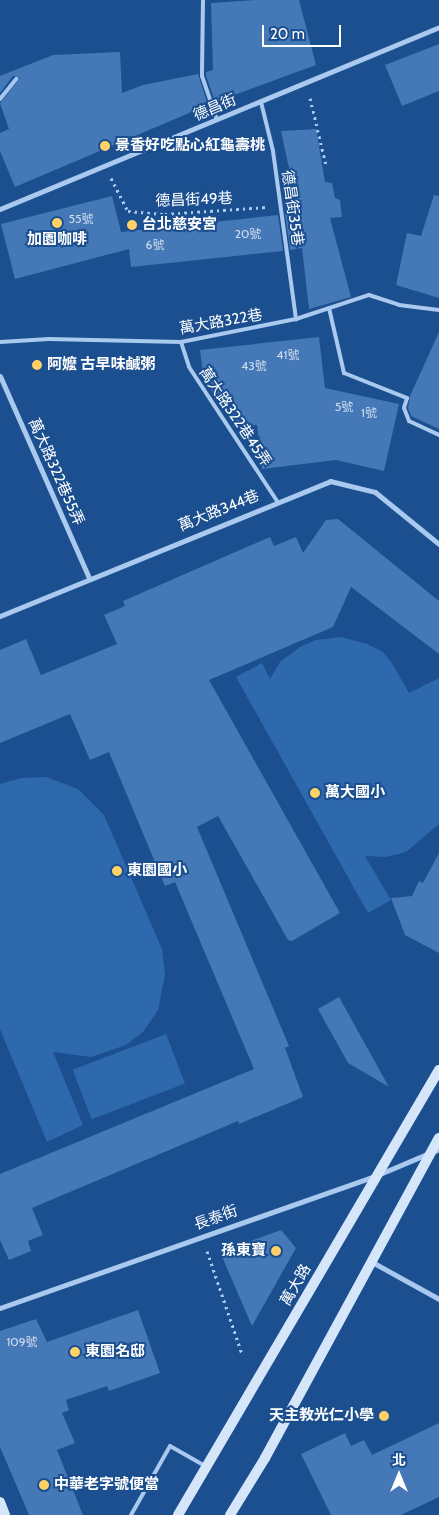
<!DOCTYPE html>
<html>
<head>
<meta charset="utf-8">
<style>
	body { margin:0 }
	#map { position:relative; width:439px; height:1515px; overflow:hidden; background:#1b4f8f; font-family:Cabin,"Noto Sans TC",sans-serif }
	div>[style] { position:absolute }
	.green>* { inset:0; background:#2e69ad; transform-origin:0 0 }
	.building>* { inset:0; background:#4478b7 }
	.path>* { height:3px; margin-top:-1.5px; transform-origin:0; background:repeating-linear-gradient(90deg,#a9c9ee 0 2.5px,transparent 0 6.5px) }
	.lane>* { height:4px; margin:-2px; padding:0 2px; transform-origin:2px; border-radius:2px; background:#a9c9ee }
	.street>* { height:5px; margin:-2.5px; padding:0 2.5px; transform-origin:2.5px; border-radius:2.5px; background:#a9c9ee }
	.secondary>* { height:10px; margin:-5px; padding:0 5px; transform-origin:5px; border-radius:5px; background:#d6e6fa }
	.dots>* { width:14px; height:14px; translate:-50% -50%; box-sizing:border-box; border:2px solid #1b4f8f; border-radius:50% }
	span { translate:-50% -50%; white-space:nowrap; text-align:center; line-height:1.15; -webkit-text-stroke:4px #1b4f8f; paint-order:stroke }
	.number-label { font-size:12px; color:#d0dded }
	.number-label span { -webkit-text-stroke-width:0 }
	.street-label { font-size:15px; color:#fff }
	.poi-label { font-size:15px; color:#fff; font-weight:700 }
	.left { translate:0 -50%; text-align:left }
	.right { translate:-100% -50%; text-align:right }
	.north { position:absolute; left:374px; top:1450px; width:50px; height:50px; -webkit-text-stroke:4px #1b4f8f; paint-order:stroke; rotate:0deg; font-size:14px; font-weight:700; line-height:20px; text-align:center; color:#fff }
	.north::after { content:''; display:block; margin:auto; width:18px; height:22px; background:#fff; clip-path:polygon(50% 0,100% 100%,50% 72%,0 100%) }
	.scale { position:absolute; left:262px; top:25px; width:79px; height:22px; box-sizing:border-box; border:2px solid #fff; border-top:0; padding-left:6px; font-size:15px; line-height:18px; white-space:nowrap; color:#fff; -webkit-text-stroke:4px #1b4f8f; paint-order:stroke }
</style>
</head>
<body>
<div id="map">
	<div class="green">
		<i style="clip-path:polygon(341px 637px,367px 644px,383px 652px,392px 663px,409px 693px,439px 678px,439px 824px,406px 852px,386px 857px,365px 856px,391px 900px,368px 913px,236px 677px,262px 663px,270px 679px,280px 662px,300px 647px,316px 640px)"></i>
		<i style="clip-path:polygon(46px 777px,78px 789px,104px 815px,162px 949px,165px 975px,158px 1010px,143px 1032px,126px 1045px,91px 1057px,53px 1052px,83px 1125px,47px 1142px,0 1029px,0 784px,21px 778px)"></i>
		<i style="left:166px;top:1034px;width:53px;height:100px;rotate:69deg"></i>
	</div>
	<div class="building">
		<i style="clip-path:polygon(255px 0,299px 0,316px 65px,215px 102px,206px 75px,206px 72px,213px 70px,211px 3px)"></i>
		<i style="clip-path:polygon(439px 44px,439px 91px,402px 106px,385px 65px)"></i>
		<i style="clip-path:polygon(120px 52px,122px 93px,143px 85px,198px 74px,208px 105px,15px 187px,0 151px,0 133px,9px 129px,0 103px,20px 78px,13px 76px,0 93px,0 76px,53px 55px)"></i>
		<i style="clip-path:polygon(316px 129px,325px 182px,332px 183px,335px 198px,340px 200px,342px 217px,330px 218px,351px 297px,309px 309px,302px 248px,290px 250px,285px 214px,295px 213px,286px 174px,290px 173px,281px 131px)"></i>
		<i style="clip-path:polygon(434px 195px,439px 196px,439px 298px,396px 285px,407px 233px,421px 236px)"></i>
		<i style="clip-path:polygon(112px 196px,121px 232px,278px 215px,283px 251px,131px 267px,129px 249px,15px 279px,1px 224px)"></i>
		<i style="clip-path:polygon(439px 332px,439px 429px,411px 416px,408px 408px,410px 396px)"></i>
		<i style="clip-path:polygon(319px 337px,325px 388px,399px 404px,384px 471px,336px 460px,262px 469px,257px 425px,233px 427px,229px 393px,212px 396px,211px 381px,204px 382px,200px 350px)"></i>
		<i style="clip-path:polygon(338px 519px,439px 601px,439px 654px,351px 587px,333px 627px,209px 680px,340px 913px,292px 941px,288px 940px,218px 816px,197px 827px,289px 1046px,285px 1048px,303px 1097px,239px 1124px,238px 1121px,32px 1208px,43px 1235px,28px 1241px,31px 1251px,9px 1260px,0 1240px,0 1174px,254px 1069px,175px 882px,165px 886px,109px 752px,90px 760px,70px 714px,0 743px,0 650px,26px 639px,41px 675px,117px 644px,104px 615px,125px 606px,123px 601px,270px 537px,274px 546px,296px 537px,303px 553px,326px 520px)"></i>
		<i style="clip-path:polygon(439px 853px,439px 953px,405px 935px,391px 898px,412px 896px,419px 881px,423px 883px)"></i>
		<i style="clip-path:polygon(339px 997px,389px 1087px,348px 1063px,318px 1009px)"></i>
		<i style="clip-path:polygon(281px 1230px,296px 1248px,252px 1326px,220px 1252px)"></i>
		<i style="clip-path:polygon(138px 1310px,160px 1373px,109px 1391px,107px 1386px,66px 1400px,69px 1410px,62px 1413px,75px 1443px,57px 1450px,83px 1515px,29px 1515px,0 1447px,0 1331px,36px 1319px,47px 1342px)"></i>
		<i style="clip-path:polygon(439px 1423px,439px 1497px,401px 1515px,331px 1515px,301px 1454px,345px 1433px,351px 1446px,364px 1440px,372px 1455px)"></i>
	</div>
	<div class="path">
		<i style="left:310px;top:98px;width:69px;rotate:76.6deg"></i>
		<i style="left:111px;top:178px;width:37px;rotate:63deg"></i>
		<i style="left:128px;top:211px;width:37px;rotate:5deg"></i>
		<i style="left:165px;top:214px;width:102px;rotate:-3.9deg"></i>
		<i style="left:207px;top:1251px;width:109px;rotate:71.2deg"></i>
	</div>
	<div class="lane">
		<i style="left:203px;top:0;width:76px;rotate:90.8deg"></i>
		<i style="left:202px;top:76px;width:46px;rotate:71.2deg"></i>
		<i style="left:0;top:99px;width:26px;rotate:-51deg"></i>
		<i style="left:261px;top:102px;width:50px;rotate:76.2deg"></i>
		<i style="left:273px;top:151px;width:170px;rotate:82.2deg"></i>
		<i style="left:329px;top:308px;width:67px;rotate:77deg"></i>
		<i style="left:344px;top:373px;width:68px;rotate:21.6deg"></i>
		<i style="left:407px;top:398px;width:10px;rotate:107deg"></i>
		<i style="left:404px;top:408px;width:14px;rotate:69deg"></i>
		<i style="left:409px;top:421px;width:33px;rotate:25deg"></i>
		<i style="left:0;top:342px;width:49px;rotate:-3.5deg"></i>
		<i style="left:49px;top:339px;width:132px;rotate:1.3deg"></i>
		<i style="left:181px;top:342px;width:117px;rotate:-11.3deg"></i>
		<i style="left:296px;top:319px;width:77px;rotate:-18.2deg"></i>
		<i style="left:369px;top:295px;width:32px;rotate:18deg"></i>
		<i style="left:399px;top:305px;width:40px;rotate:7.1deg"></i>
		<i style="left:181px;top:342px;width:26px;rotate:72deg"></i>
		<i style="left:189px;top:367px;width:160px;rotate:56.7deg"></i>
		<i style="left:131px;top:1515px;width:79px;rotate:-60.5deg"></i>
		<i style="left:170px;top:1446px;width:40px;rotate:29.7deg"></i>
	</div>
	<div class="street">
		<i style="left:0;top:209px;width:475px;rotate:-22.5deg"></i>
		<i style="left:0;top:376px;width:221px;rotate:66.2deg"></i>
		<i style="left:0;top:616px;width:357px;rotate:-22.2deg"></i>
		<i style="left:330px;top:481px;width:46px;rotate:13.7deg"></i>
		<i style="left:375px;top:492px;width:82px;rotate:39.1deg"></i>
		<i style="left:372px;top:1262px;width:77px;rotate:28.9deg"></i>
		<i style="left:0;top:1308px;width:398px;rotate:-19.4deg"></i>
		<i style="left:375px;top:1176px;width:69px;rotate:-22.9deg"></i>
	</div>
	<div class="secondary">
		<i style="left:0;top:1502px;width:14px;rotate:69deg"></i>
		<i style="left:178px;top:1515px;width:516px;rotate:-59.61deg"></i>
		<i style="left:230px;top:1515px;width:67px;rotate:-58.4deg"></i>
		<i style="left:265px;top:1458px;width:364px;rotate:-61.5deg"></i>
	</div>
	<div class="dots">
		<i style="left:105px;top:146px;background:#ffd166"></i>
		<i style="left:57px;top:223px;background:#ffd166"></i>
		<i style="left:132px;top:225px;background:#ffd166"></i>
		<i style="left:37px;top:365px;background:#ffd166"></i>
		<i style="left:315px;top:793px;background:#ffd166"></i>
		<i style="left:117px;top:871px;background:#ffd166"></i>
		<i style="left:276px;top:1251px;background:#ffd166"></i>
		<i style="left:75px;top:1352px;background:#ffd166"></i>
		<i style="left:384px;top:1416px;background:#ffd166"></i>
		<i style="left:44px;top:1485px;background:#ffd166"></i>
	</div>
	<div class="number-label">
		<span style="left:81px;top:219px">55號</span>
		<span style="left:248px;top:234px">20號</span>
		<span style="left:155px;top:245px">6號</span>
		<span style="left:288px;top:355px">41號</span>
		<span style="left:254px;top:366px">43號</span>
		<span style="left:344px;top:407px">5號</span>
		<span style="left:369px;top:413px">1號</span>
		<span style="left:22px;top:1342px">109號</span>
	</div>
	<div class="street-label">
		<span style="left:215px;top:108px;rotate:-23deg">德昌街</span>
		<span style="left:194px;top:200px;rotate:-2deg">德昌街49巷</span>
		<span style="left:292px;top:208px;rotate:82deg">德昌街35巷</span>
		<span style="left:221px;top:322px;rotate:-10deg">萬大路322巷</span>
		<span style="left:235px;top:417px;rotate:56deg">萬大路322巷45弄</span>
		<span style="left:56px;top:472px;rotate:66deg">萬大路322巷55弄</span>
		<span style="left:219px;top:511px;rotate:-22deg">萬大路344巷</span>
		<span style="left:216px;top:1218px;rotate:-20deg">長泰街</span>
		<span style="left:296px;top:1285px;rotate:-60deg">萬大路</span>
	</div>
	<div class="poi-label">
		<span class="left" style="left:115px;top:146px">景香好吃點心紅龜壽桃</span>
		<span class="left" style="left:142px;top:225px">台北慈安宮</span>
		<span style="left:57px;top:240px">加園咖啡</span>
		<span class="left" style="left:47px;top:365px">阿嬤 古早味鹹粥</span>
		<span class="left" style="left:325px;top:793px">萬大國小</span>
		<span class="left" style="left:127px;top:871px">東園國小</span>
		<span class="right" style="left:266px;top:1251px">孫東寶</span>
		<span class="left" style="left:85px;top:1352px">東園名邸</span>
		<span class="right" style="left:374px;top:1416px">天主教光仁小學</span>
		<span class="left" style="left:54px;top:1485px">中華老字號便當</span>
	</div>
	<div class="north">北</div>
	<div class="scale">20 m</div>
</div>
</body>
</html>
